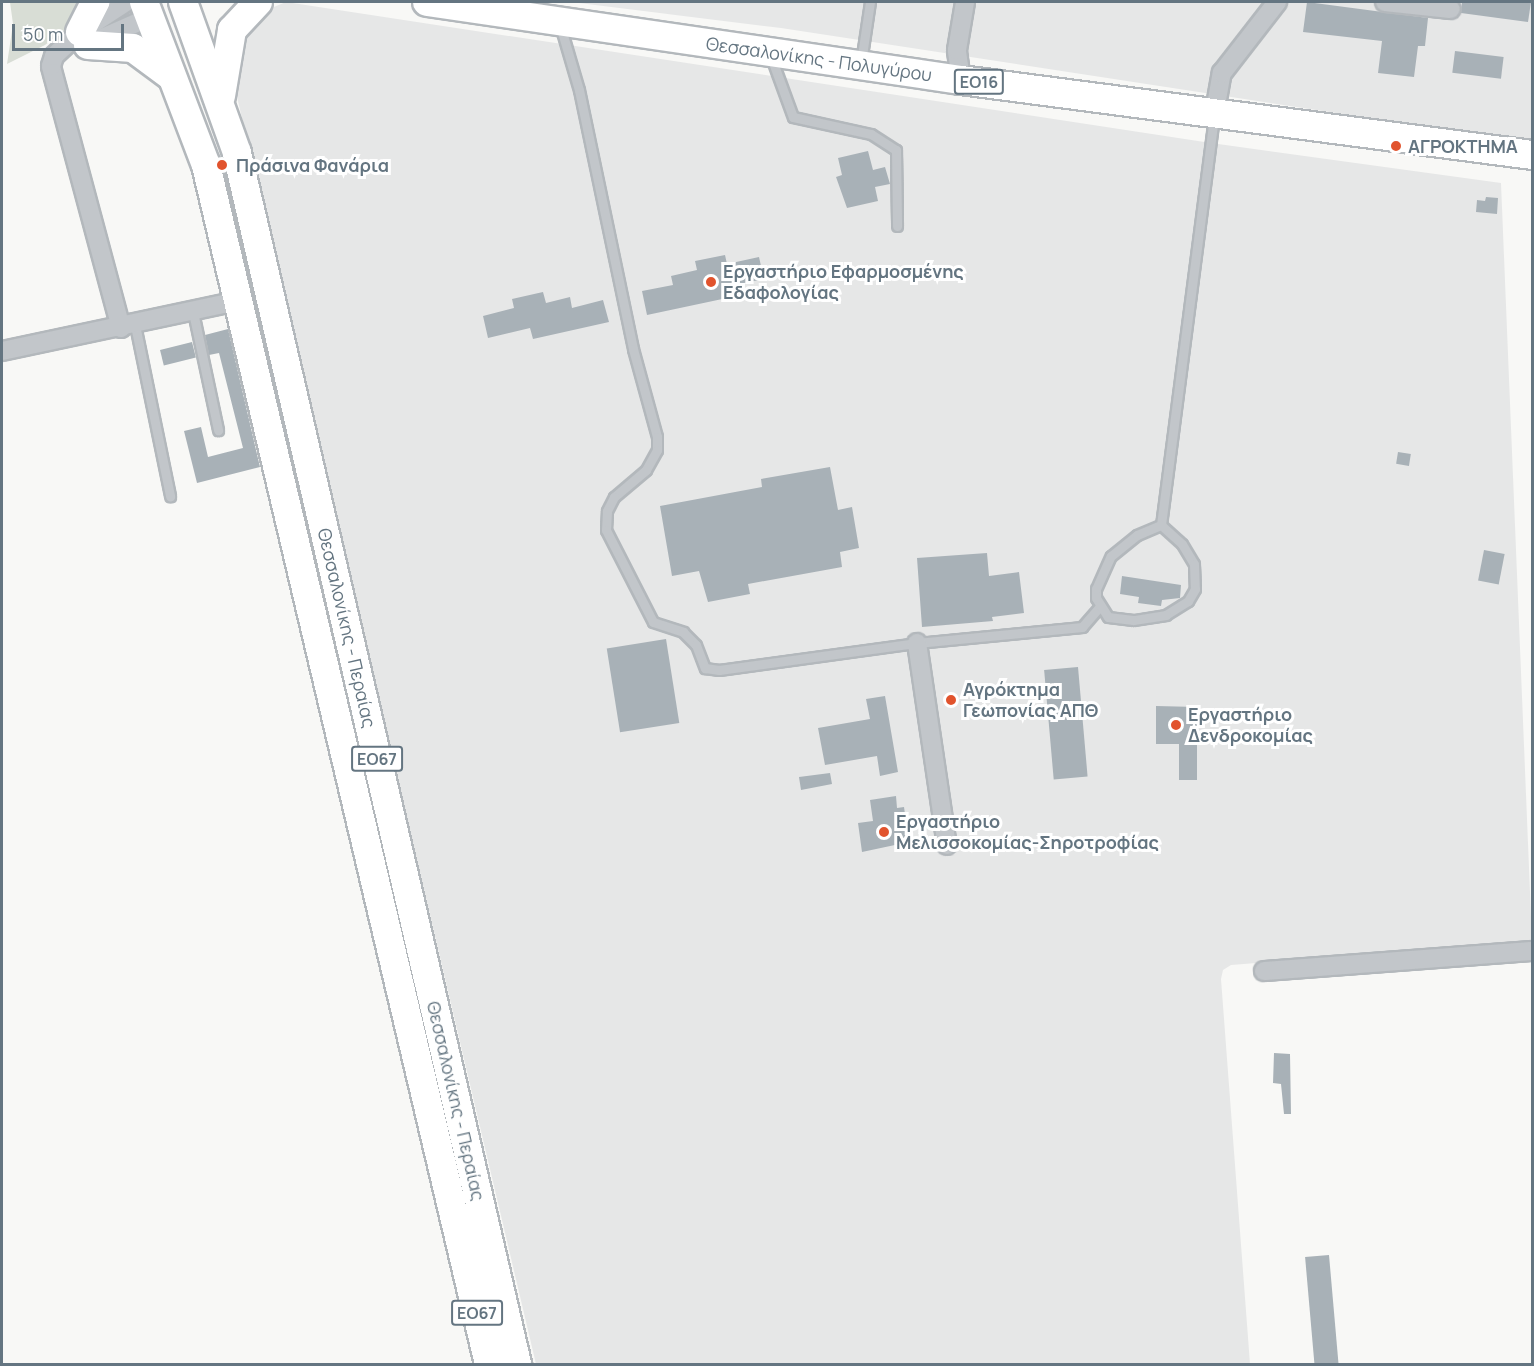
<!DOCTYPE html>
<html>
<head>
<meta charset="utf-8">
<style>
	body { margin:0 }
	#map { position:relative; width:1534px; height:1366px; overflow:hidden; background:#f8f8f6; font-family:Manrope,sans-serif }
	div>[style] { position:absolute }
	.built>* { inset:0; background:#e6e7e7 }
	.green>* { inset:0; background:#d8ddd5 }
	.building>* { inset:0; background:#a8b1b7; transform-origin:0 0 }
	.roads { filter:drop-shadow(2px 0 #b3b8bc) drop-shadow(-2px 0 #b3b8bc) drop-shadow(0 2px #b3b8bc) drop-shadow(0 -2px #b3b8bc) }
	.service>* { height:9px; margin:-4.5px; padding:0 4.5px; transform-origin:4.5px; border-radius:4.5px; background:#c2c6ca }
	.minor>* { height:18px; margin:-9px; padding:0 9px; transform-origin:9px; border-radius:9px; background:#c2c6ca }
	.primary>* { height:28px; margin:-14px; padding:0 14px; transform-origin:14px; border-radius:14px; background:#fff }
	.dots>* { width:16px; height:16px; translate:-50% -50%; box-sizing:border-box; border:3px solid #fff; border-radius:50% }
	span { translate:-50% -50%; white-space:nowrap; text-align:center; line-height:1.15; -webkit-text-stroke:6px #fff; paint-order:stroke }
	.shield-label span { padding:2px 4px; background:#fff; border:2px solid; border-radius:4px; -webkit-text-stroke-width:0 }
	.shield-label { font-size:16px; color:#647581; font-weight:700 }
	.street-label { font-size:18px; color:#647581 }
	.poi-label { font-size:18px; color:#647581; font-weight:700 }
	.left { translate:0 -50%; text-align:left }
	.frame { position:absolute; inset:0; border:3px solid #647581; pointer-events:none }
	.scale { position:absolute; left:12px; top:24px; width:112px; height:27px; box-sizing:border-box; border:3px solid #647581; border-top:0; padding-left:8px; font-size:18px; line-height:21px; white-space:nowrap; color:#647581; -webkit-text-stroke:4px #fff; paint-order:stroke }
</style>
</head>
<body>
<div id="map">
	<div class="built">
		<i style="clip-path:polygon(286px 2px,1211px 143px,1501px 183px,1532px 941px,1231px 965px,1223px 970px,1221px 979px,1250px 1364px,536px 1364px,233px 80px,241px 30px,257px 14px)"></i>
		<i style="clip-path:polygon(571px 2px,1532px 2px,1532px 143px,781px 28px)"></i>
	</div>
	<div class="green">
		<i style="clip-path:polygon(10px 2px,84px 2px,70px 26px,45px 45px,7px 64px,13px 24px)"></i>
	</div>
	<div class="building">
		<i style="clip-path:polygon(1307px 2px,1428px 18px,1425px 46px,1418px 46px,1414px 77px,1378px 73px,1382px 41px,1303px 32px)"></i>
		<i style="clip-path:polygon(1462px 2px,1531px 2px,1528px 22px,1461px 13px)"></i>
		<i style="left:1455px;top:51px;width:49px;height:22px;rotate:7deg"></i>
		<i style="clip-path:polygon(868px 151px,873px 170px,885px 167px,890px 184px,875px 187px,878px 201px,847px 208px,836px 177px,842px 175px,838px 158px)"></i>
		<i style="clip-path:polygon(1486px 197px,1498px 198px,1497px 214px,1476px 212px,1477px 200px,1485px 201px)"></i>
		<i style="clip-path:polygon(725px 255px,727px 264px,759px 257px,764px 279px,724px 287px,727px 298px,647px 315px,642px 291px,673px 285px,671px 276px,697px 270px,695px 261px)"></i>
		<i style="clip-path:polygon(543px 292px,546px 303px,570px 297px,572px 308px,603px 300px,609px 322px,533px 339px,530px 328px,488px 338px,483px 316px,514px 308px,512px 299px)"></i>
		<i style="clip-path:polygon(228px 329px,260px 467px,197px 483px,184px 431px,201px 427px,208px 457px,243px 448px,219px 353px,209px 355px,205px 335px)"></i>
		<i style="left:192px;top:342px;width:16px;height:33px;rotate:76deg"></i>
		<i style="left:1398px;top:452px;width:13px;height:12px;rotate:9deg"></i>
		<i style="clip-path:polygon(830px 467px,838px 510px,852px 507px,859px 548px,840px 552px,842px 567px,748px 584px,750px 594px,708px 602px,699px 571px,672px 576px,660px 506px,762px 487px,761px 479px)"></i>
		<i style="left:1484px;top:550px;width:21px;height:31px;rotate:11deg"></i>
		<i style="clip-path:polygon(987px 553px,989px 576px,1019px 572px,1024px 613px,992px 617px,993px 621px,922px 627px,917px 558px)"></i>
		<i style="clip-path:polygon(1122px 576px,1181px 585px,1180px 598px,1162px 600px,1161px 606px,1138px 603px,1139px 597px,1120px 594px)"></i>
		<i style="left:666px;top:639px;width:85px;height:60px;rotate:81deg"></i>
		<i style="left:1078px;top:667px;width:110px;height:34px;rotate:85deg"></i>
		<i style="clip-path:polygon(885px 696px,898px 772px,880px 776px,877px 756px,825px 765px,818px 728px,870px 719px,866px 699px)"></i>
		<i style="clip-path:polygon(1156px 706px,1197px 707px,1197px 780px,1179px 780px,1179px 744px,1156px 744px)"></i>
		<i style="clip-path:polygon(830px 773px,832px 784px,801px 790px,799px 777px)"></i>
		<i style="clip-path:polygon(896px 796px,897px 808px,904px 807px,909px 842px,862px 852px,858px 823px,873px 821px,870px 800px)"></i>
		<i style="clip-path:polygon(1274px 1053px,1290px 1054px,1291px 1114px,1284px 1114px,1281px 1084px,1273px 1083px)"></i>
		<i style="left:1329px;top:1255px;width:110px;height:24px;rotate:85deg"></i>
	</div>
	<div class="roads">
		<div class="service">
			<i style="left:560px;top:25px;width:68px;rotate:73.7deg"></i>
			<i style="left:579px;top:90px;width:265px;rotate:78.2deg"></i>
			<i style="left:633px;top:349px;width:91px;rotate:74.7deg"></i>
			<i style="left:657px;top:437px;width:13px;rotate:90deg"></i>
			<i style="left:657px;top:450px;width:23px;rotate:119deg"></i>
			<i style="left:646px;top:470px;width:42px;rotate:139.8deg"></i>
			<i style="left:614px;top:497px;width:16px;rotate:117deg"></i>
			<i style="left:607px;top:511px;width:19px;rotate:93deg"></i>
			<i style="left:606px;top:530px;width:103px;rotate:62.9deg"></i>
			<i style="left:653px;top:622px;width:32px;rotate:18deg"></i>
			<i style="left:683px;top:632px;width:18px;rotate:45deg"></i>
			<i style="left:696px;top:645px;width:25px;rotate:69deg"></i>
			<i style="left:705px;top:668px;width:14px;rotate:8deg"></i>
			<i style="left:719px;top:670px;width:200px;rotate:-7.8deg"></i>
			<i style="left:917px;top:643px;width:166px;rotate:-5.5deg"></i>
			<i style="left:1082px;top:627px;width:28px;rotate:-49deg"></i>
			<i style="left:771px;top:57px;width:64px;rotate:69.9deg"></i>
			<i style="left:793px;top:117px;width:80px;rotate:12.3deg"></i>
			<i style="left:871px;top:134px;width:30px;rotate:33deg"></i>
			<i style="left:896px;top:150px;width:76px;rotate:89.2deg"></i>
			<i style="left:861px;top:62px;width:61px;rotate:-81.5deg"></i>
			<i style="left:193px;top:312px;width:121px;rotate:78deg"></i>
			<i style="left:135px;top:325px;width:175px;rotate:78.4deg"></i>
			<i style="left:1161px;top:525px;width:411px;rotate:-82.6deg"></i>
			<i style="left:1161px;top:525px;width:28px;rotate:42deg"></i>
			<i style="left:1182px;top:544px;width:23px;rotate:59deg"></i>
			<i style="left:1194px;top:564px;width:25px;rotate:88deg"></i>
			<i style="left:1195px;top:589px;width:14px;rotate:120deg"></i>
			<i style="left:1188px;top:601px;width:26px;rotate:148deg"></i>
			<i style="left:1166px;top:615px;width:33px;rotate:171deg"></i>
			<i style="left:1133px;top:620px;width:25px;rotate:-173deg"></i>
			<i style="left:1108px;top:617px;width:22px;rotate:-122deg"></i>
			<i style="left:1096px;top:598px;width:9px;rotate:-90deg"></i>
			<i style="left:1096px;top:589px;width:36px;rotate:-66deg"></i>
			<i style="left:1111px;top:556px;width:33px;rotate:-39deg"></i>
			<i style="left:1137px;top:535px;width:26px;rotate:-23deg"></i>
		</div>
		<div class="minor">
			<i style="left:1385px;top:2px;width:66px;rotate:6.1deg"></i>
			<i style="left:93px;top:42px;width:62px;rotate:-23.7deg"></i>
			<i style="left:961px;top:80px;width:30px;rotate:-98deg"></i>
			<i style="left:957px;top:50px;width:49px;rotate:-80.5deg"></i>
			<i style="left:1215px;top:111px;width:39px;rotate:-80deg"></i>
			<i style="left:1222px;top:73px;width:90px;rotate:-52.2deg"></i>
			<i style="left:121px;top:328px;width:271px;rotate:-105deg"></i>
			<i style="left:51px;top:66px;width:10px;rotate:-73deg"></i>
			<i style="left:54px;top:56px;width:35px;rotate:-43deg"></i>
			<i style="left:80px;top:32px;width:55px;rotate:-33.1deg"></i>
			<i style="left:2px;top:351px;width:227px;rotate:-12deg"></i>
			<i style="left:917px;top:643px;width:204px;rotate:81.6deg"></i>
			<i style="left:1264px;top:971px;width:269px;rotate:-4.3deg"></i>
		</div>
		<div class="primary">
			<i style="left:144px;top:2px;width:174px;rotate:69.2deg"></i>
			<i style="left:206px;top:165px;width:1232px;rotate:76.72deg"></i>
			<i style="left:183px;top:2px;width:160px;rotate:70.3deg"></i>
			<i style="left:237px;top:153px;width:1243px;rotate:76.98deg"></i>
			<i style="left:427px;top:2px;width:540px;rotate:8.31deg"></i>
			<i style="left:961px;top:80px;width:576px;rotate:7.48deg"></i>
			<i style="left:80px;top:32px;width:34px;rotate:-63deg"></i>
			<i style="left:88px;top:45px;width:45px;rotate:3.8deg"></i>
			<i style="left:133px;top:48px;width:47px;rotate:36.4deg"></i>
			<i style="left:221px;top:96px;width:67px;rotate:-80.5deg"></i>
			<i style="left:232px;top:30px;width:38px;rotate:-47deg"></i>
		</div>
	</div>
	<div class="dots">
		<i style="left:1396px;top:146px;background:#e1532d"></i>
		<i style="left:222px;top:165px;background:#e1532d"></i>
		<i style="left:711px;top:282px;background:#e1532d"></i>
		<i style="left:951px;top:700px;background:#e1532d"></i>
		<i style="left:1176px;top:725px;background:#e1532d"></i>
		<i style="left:884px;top:832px;background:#e1532d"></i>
	</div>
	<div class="shield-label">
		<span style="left:979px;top:82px">ΕΟ16</span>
		<span style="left:377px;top:759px">ΕΟ67</span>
		<span style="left:477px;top:1313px">ΕΟ67</span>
	</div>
	<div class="street-label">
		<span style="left:819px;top:59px;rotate:8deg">Θεσσαλονίκης - Πολυγύρου</span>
		<span style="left:347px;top:628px;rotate:77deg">Θεσσαλονίκης - Περαίας</span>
		<span style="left:456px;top:1101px;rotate:77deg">Θεσσαλονίκης - Περαίας</span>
	</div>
	<div class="poi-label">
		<span class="left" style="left:1408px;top:146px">ΑΓΡΟΚΤΗΜΑ</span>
		<span class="left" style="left:236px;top:165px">Πράσινα Φανάρια</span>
		<span class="left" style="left:723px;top:282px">Εργαστήριο Εφαρμοσμένης<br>Εδαφολογίας</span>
		<span class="left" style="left:963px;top:700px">Αγρόκτημα<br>Γεωπονίας ΑΠΘ</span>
		<span class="left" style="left:1188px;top:725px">Εργαστήριο<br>Δενδροκομίας</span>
		<span class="left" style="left:896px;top:832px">Εργαστήριο<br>Μελισσοκομίας-Σηροτροφίας</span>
	</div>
	<div class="frame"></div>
	<div class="scale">50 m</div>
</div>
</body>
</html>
